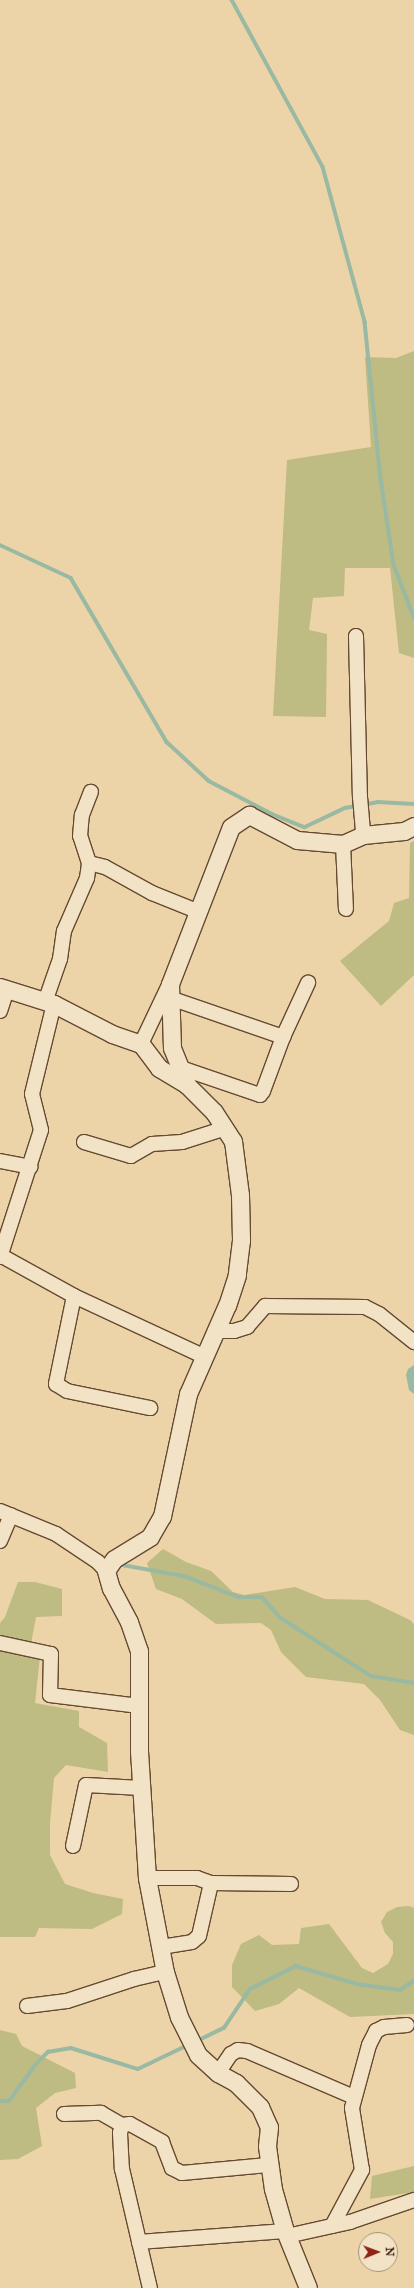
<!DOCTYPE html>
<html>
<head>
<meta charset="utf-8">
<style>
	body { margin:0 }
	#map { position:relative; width:414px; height:2288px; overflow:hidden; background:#ecd4a8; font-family:"IM FELL Great Primer",serif }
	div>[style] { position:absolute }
	.green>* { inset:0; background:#bebb83 }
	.water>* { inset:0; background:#9ab9a2 }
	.stream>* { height:3.5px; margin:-1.75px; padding:0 1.75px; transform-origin:1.75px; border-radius:1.75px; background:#9ab9a2 }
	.roads { filter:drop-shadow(1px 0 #644a31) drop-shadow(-1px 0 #644a31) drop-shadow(0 1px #644a31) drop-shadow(0 -1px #644a31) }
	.minor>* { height:14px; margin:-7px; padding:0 7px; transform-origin:7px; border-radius:7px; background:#f3e3c6 }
	.tertiary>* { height:17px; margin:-8.5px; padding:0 8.5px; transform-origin:8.5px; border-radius:8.5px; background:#f3e3c6 }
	span { translate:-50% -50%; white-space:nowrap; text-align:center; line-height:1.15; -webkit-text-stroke:4px #f3e3c6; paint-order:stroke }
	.north { position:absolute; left:358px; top:2232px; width:40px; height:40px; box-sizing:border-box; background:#f3e3c6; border:1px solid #a8937a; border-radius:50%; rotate:89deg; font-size:11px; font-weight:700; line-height:16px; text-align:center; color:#371c09 }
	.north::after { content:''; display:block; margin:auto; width:14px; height:18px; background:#8f2418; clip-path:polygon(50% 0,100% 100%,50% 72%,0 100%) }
</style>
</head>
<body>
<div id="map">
	<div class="green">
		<i style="clip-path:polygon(414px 351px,414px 658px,399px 653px,390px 568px,345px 568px,344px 596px,313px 598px,309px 630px,327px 634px,326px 717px,273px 716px,287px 460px,371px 447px,365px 357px,396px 358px)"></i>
		<i style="clip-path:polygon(414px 841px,414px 975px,381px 1006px,340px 961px,389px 921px,394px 903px,409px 898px,410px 843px)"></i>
		<i style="clip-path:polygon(163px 1549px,186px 1562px,211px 1571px,233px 1592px,244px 1595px,295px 1587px,325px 1599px,368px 1600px,410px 1620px,414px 1624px,414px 1735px,400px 1730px,380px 1700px,364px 1684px,306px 1677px,281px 1652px,271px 1630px,261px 1623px,216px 1624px,182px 1599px,156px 1589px,147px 1563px)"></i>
		<i style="clip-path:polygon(18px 1582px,35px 1582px,62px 1589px,62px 1616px,36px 1617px,30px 1649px,40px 1656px,35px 1703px,79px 1711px,79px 1727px,107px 1743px,108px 1772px,66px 1765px,54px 1778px,50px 1823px,50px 1855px,65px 1884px,93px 1893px,123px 1899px,122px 1914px,92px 1929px,39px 1928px,35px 1937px,0 1937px,0 1623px,5px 1617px)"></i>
		<i style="clip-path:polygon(409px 1906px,414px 1908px,414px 2014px,350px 2017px,299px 1988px,279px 2004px,255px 2011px,232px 1987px,232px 1965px,241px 1944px,259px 1935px,272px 1945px,299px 1944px,301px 1928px,329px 1924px,362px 1968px,373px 1973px,388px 1964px,393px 1954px,393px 1942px,385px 1933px,381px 1922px,387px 1912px,397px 1907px)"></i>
		<i style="clip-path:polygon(0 2030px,16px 2034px,22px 2046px,75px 2073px,76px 2088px,55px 2093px,36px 2108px,42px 2146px,18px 2159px,0 2160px)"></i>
		<i style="clip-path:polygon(414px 2166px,414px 2192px,370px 2199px,372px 2176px)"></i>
	</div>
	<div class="water">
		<i style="clip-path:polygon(414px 1365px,414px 1394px,409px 1390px,406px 1375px,408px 1369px)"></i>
	</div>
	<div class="stream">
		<i style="left:232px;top:0;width:190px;rotate:61.4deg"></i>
		<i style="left:323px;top:167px;width:161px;rotate:74.8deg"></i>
		<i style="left:365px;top:322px;width:158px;rotate:84.2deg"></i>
		<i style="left:381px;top:479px;width:87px;rotate:81.4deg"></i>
		<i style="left:394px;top:565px;width:56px;rotate:69deg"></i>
		<i style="left:0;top:545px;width:78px;rotate:24.9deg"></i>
		<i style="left:71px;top:578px;width:190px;rotate:59.7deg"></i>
		<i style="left:167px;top:742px;width:57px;rotate:42.9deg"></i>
		<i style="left:209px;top:781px;width:71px;rotate:27.6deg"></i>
		<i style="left:272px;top:814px;width:35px;rotate:22deg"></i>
		<i style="left:305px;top:827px;width:44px;rotate:-25.4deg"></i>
		<i style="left:345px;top:808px;width:12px;rotate:-9deg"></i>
		<i style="left:363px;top:805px;width:15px;rotate:-11deg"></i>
		<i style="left:378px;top:802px;width:36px;rotate:3deg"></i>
		<i style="left:117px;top:1564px;width:68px;rotate:10.2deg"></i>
		<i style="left:184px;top:1576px;width:58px;rotate:21.3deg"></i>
		<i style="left:238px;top:1597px;width:24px"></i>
		<i style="left:262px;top:1597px;width:28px;rotate:48deg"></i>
		<i style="left:281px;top:1618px;width:107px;rotate:32.8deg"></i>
		<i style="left:371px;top:1676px;width:44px;rotate:9.2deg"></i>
		<i style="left:197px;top:2041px;width:30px;rotate:-26deg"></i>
		<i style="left:224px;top:2028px;width:47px;rotate:-56.3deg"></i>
		<i style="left:250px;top:1989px;width:51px;rotate:-26.6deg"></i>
		<i style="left:296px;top:1966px;width:64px;rotate:16.4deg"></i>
		<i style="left:357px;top:1984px;width:43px;rotate:7.9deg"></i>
		<i style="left:400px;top:1990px;width:17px;rotate:-33deg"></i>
		<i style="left:0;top:2101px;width:9px"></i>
		<i style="left:9px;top:2101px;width:47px;rotate:-53.6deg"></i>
		<i style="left:37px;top:2063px;width:16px;rotate:-45deg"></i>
		<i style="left:48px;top:2052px;width:23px;rotate:-10deg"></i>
		<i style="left:71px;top:2048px;width:70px;rotate:17.4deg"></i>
		<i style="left:138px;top:2069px;width:55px;rotate:-25.6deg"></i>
	</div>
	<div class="roads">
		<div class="minor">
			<i style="left:356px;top:636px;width:161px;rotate:88.6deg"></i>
			<i style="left:360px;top:797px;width:38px;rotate:85deg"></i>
			<i style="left:343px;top:844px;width:65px;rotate:87.4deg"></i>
			<i style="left:89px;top:863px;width:28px;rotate:-108deg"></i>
			<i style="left:80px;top:836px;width:21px;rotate:-85deg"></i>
			<i style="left:82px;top:815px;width:25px;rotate:-69deg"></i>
			<i style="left:170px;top:998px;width:120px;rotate:19deg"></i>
			<i style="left:283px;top:1037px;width:58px;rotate:110.3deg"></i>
			<i style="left:263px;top:1091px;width:5px;rotate:127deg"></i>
			<i style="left:260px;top:1095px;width:87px;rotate:-161.1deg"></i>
			<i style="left:45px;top:1002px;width:46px;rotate:-70.8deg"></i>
			<i style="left:60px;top:959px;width:28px;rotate:-82deg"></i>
			<i style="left:64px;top:931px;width:58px;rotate:-66.5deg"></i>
			<i style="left:87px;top:878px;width:15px;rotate:-82deg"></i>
			<i style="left:89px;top:863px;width:16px;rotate:14deg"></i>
			<i style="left:105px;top:867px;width:54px;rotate:29deg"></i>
			<i style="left:152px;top:893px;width:51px;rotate:22deg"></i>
			<i style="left:0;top:1011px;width:22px;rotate:-72deg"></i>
			<i style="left:283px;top:1037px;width:60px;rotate:-65.2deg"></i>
			<i style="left:141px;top:1044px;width:65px;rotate:-64.6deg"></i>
			<i style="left:84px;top:1142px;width:49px;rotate:16.6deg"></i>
			<i style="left:131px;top:1156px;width:24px;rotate:-30deg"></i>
			<i style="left:152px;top:1144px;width:30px;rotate:-4deg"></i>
			<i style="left:182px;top:1142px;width:46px;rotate:-17.7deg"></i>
			<i style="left:0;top:1161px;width:31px;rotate:11deg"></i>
			<i style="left:0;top:1255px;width:85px;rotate:29deg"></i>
			<i style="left:74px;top:1296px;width:142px;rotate:24.9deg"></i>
			<i style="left:0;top:1257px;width:133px;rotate:-72.1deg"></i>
			<i style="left:41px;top:1130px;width:37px;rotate:-104deg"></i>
			<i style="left:32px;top:1094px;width:93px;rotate:-76.3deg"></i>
			<i style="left:74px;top:1296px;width:90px;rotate:101.6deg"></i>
			<i style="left:56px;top:1384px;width:13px;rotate:32deg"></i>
			<i style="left:67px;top:1391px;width:85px;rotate:11.6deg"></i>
			<i style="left:215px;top:1331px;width:19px"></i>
			<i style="left:234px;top:1331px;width:14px;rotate:-17deg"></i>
			<i style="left:247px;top:1327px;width:28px;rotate:-49deg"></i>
			<i style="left:265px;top:1306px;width:100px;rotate:0.6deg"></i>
			<i style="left:365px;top:1307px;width:16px;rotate:27deg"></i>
			<i style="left:379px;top:1314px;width:45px;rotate:38.7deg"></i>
			<i style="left:0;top:1511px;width:61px;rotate:22.3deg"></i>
			<i style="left:56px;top:1534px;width:50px;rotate:33.7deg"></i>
			<i style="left:98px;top:1562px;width:12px;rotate:48deg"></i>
			<i style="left:0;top:1541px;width:28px;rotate:-67deg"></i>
			<i style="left:0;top:1643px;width:52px;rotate:12.2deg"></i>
			<i style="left:51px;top:1654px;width:41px;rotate:91.4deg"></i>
			<i style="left:50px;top:1695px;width:90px;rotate:7deg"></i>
			<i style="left:73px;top:1846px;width:62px;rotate:-78deg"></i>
			<i style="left:86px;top:1785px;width:55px;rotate:3.1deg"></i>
			<i style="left:147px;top:1878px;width:50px"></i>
			<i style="left:197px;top:1878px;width:15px;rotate:20deg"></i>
			<i style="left:211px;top:1883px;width:80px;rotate:0.7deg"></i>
			<i style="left:161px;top:1947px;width:31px;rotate:-9deg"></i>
			<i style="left:192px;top:1942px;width:9px;rotate:-41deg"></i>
			<i style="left:199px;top:1936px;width:54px;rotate:-77.2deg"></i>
			<i style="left:27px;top:2006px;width:40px;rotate:-7.1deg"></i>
			<i style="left:67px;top:2001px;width:71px;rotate:-18.2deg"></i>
			<i style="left:134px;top:1979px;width:32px;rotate:-13deg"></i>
			<i style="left:218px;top:2073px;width:23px;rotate:-56deg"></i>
			<i style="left:231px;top:2054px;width:8px;rotate:-30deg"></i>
			<i style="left:238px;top:2050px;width:9px;rotate:6deg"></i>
			<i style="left:247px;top:2051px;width:116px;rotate:23.3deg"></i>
			<i style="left:64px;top:2114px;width:37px;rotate:-2deg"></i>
			<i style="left:101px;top:2113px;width:24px;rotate:30deg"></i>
			<i style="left:122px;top:2125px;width:8px;rotate:-7deg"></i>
			<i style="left:130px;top:2124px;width:37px;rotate:29deg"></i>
			<i style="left:162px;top:2142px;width:28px;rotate:69deg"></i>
			<i style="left:172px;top:2168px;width:11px;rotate:27deg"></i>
			<i style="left:182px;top:2173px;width:86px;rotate:-5.3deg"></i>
			<i style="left:122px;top:2125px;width:8px;rotate:104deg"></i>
			<i style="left:120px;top:2133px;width:36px;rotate:87deg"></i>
			<i style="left:122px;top:2169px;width:122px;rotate:76.8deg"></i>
			<i style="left:332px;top:2226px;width:64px;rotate:-61.8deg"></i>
			<i style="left:362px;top:2170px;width:63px;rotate:-99.2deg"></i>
			<i style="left:352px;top:2108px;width:65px;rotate:-74.9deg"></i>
			<i style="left:369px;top:2045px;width:16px;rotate:-63deg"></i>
			<i style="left:376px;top:2031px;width:9px;rotate:-27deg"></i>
			<i style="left:384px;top:2027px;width:23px;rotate:-5deg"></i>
			<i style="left:287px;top:2236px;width:65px;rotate:-12.5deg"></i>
			<i style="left:350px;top:2222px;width:68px;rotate:-19deg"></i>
			<i style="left:139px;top:2242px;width:146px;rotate:-4.3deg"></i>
		</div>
		<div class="tertiary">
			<i style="left:0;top:987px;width:57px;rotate:17.5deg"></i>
			<i style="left:54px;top:1004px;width:65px;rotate:27.3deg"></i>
			<i style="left:112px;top:1034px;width:31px;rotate:19deg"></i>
			<i style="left:141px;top:1044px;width:30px;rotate:53deg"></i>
			<i style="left:159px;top:1068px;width:33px;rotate:31deg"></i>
			<i style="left:187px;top:1085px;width:38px;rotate:45deg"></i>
			<i style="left:214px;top:1112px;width:35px;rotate:57deg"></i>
			<i style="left:233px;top:1141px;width:54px;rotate:82.6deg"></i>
			<i style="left:240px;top:1195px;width:45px;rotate:88.7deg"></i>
			<i style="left:241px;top:1240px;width:35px;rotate:97deg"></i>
			<i style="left:237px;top:1275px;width:32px;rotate:108deg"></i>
			<i style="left:227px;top:1305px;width:97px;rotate:113.7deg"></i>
			<i style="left:188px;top:1394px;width:125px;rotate:102deg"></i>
			<i style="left:162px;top:1516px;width:24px;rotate:120deg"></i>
			<i style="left:150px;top:1537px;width:42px;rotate:148.6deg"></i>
			<i style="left:114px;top:1559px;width:14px;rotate:124deg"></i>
			<i style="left:106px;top:1571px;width:18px;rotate:74deg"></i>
			<i style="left:111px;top:1588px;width:38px;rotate:62deg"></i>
			<i style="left:129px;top:1622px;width:31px;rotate:71deg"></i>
			<i style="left:139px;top:1651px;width:100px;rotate:90deg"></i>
			<i style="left:139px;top:1751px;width:127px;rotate:86.4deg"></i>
			<i style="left:147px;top:1878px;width:96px;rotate:79.2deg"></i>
			<i style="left:165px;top:1972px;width:47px;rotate:72.7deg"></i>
			<i style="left:179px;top:2017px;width:42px;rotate:63.4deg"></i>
			<i style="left:198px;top:2055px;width:27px;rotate:42deg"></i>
			<i style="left:218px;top:2073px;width:21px;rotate:29deg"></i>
			<i style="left:236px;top:2083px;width:34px;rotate:45deg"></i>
			<i style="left:260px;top:2107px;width:22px;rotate:66deg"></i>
			<i style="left:269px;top:2127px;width:19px;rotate:96deg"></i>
			<i style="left:267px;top:2146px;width:43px;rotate:82.1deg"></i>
			<i style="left:273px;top:2189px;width:44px;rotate:74.1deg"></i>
			<i style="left:285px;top:2231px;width:61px;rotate:68deg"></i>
			<i style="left:187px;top:1085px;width:40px;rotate:-112deg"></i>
			<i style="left:172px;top:1048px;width:64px;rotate:-91.8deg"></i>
			<i style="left:170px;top:984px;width:168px;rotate:-68.8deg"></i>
			<i style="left:231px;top:827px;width:22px;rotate:-34deg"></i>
			<i style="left:249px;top:815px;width:54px;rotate:27.5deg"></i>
			<i style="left:297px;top:840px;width:46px;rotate:5deg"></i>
			<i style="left:343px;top:844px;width:22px;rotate:-24deg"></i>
			<i style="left:363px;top:835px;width:41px;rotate:-5.6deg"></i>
			<i style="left:404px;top:831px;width:11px;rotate:-27deg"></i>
		</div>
	</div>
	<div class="north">N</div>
</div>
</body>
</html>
